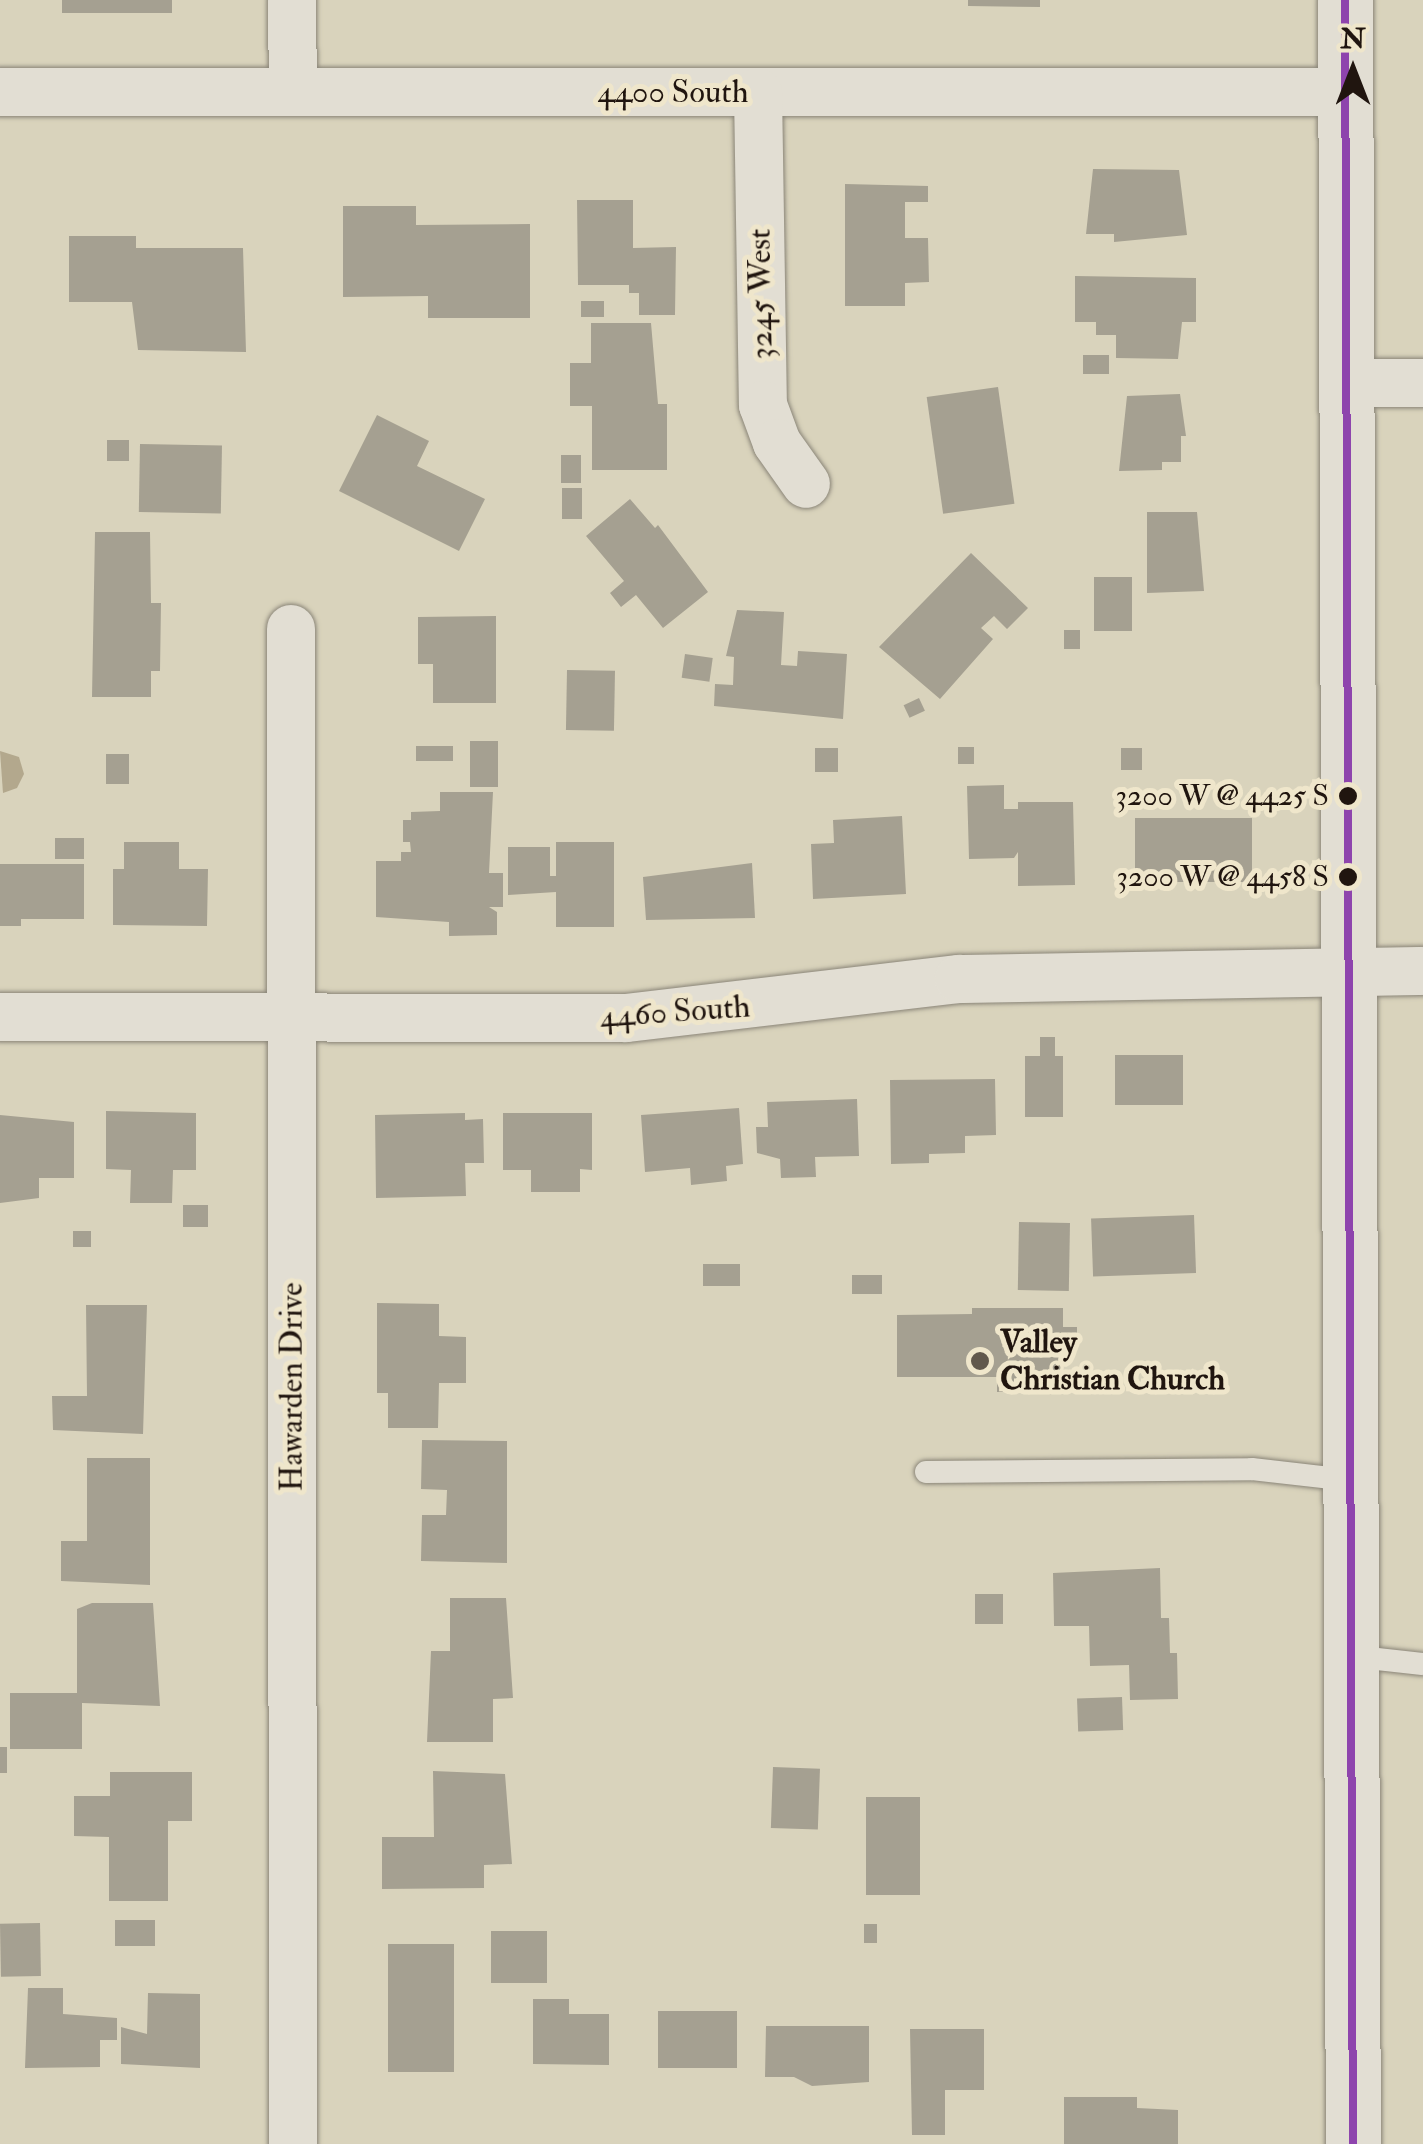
<!DOCTYPE html>
<style>
body{margin:0}
#map{position:relative;width:1423px;height:2144px;overflow:hidden;background:#d9d3bc;font-family:"IM FELL Double Pica",serif}
div>[style]{position:absolute}
[style*='--x']{left:calc(var(--x)*1px);top:calc(var(--y)*1px);width:calc(var(--w)*1px);rotate:calc(var(--a)*1deg)}
.water>*{inset:0;background:#b3a88d}
.building>*{inset:0;background:#a5a091;transform-origin:0 0}
.roads{filter:drop-shadow(0 0 2px #8a8578) drop-shadow(0 0 2px #8a8578)}
.service>*{height:22px;margin:-11px;padding:0 11px;transform-origin:11px;border-radius:11px;background:#e2ded3}
.minor>*{height:48px;margin:-24px;padding:0 24px;transform-origin:24px;border-radius:24px;background:#e2ded3}
.tertiary>*{height:55px;margin:-27.5px;padding:0 27.5px;transform-origin:27.5px;border-radius:27.5px;background:#e2ded3}
.bus-1>*{height:8px;margin:-4px;padding:0 4px;transform-origin:4px;border-radius:4px;background:#8e44ad}
.dots>*{width:28px;height:28px;translate:-50% -50%;box-sizing:border-box;border:5px solid #efe6cb;border-radius:50%}
span{translate:-50% -50%;white-space:nowrap;text-align:center;line-height:1.15;-webkit-text-stroke:10px #efe6cb;paint-order:stroke}
.bus-label{font-size:30px;color:#20150f}
.right{translate:-100% -50%;text-align:right}
.street-label{font-size:32px;color:#20150f}
.poi-label{font-size:32px;color:#20150f;font-weight:700}
.left{translate:0 -50%;text-align:left}
.north{position:absolute;left:1303px;top:20px;width:100px;height:100px;-webkit-text-stroke:8px #efe6cb;paint-order:stroke;rotate:0deg;font-size:28px;font-weight:700;line-height:40px;text-align:center;color:#20150f}
.north::after{content:'';display:block;margin:auto;width:35px;height:45px;background:#20150f;clip-path:polygon(50% 0,100% 100%,50% 72%,0 100%)}
</style>
<div id="map">
<div class="water">
<i style="clip-path:polygon(0 751px,19px 757px,24px 774px,17px 788px,3px 793px)"></i>
</div>
<div class="building">
<i style="left:62px;top:0;width:110px;height:13px"></i>
<i style="clip-path:polygon(968px 0,1040px 0,1040px 7px,968px 6px)"></i>
<i style="clip-path:polygon(1093px 169px,1179px 170px,1187px 235px,1114px 242px,1114px 234px,1086px 234px)"></i>
<i style="clip-path:polygon(845px 184px,928px 186px,928px 202px,905px 202px,905px 238px,928px 238px,929px 282px,905px 283px,905px 306px,845px 306px)"></i>
<i style="clip-path:polygon(577px 200px,633px 200px,633px 248px,676px 247px,675px 315px,639px 315px,639px 293px,629px 293px,629px 285px,578px 285px)"></i>
<i style="clip-path:polygon(343px 206px,416px 206px,416px 225px,530px 224px,530px 318px,428px 318px,428px 296px,343px 297px)"></i>
<i style="clip-path:polygon(69px 236px,136px 236px,136px 248px,243px 248px,246px 352px,138px 350px,132px 302px,69px 302px)"></i>
<i style="clip-path:polygon(1075px 276px,1196px 278px,1196px 322px,1182px 322px,1178px 359px,1116px 358px,1116px 335px,1096px 335px,1096px 322px,1075px 322px)"></i>
<i style="left:581px;top:301px;width:23px;height:16px"></i>
<i style="clip-path:polygon(591px 323px,651px 323px,658px 404px,667px 404px,667px 470px,592px 470px,592px 406px,570px 406px,570px 363px,591px 363px)"></i>
<i style="left:1083px;top:355px;width:26px;height:19px"></i>
<i style="left:998px;top:387px;width:118px;height:72px;rotate:82deg"></i>
<i style="clip-path:polygon(1180px 394px,1186px 436px,1181px 436px,1181px 462px,1162px 462px,1162px 470px,1119px 471px,1127px 396px)"></i>
<i style="clip-path:polygon(377px 415px,429px 441px,417px 466px,485px 499px,459px 551px,339px 491px)"></i>
<i style="left:107px;top:440px;width:22px;height:21px"></i>
<i style="left:140px;top:444px;width:82px;height:68px;rotate:1deg"></i>
<i style="left:561px;top:455px;width:20px;height:28px"></i>
<i style="left:562px;top:488px;width:20px;height:31px"></i>
<i style="clip-path:polygon(630px 499px,655px 528px,658px 525px,708px 592px,663px 628px,636px 595px,621px 607px,610px 593px,624px 581px,586px 536px)"></i>
<i style="clip-path:polygon(1147px 512px,1197px 512px,1204px 591px,1147px 593px)"></i>
<i style="clip-path:polygon(95px 532px,150px 532px,151px 603px,161px 603px,160px 671px,151px 671px,151px 697px,92px 697px)"></i>
<i style="clip-path:polygon(971px 553px,1028px 608px,1007px 629px,994px 616px,981px 628px,993px 639px,940px 699px,879px 647px)"></i>
<i style="left:1094px;top:577px;width:38px;height:54px"></i>
<i style="clip-path:polygon(737px 610px,784px 612px,781px 665px,797px 666px,798px 651px,847px 654px,843px 719px,714px 706px,715px 684px,733px 685px,734px 657px,726px 656px)"></i>
<i style="clip-path:polygon(496px 616px,496px 703px,433px 703px,433px 664px,418px 664px,418px 617px)"></i>
<i style="left:1064px;top:630px;width:16px;height:19px"></i>
<i style="left:685px;top:654px;width:28px;height:24px;rotate:8deg"></i>
<i style="left:567px;top:670px;width:48px;height:60px;rotate:1deg"></i>
<i style="left:919px;top:698px;width:14px;height:17px;rotate:65deg"></i>
<i style="left:470px;top:741px;width:28px;height:46px"></i>
<i style="left:416px;top:746px;width:37px;height:15px"></i>
<i style="left:974px;top:747px;width:17px;height:16px;rotate:90deg"></i>
<i style="left:815px;top:748px;width:23px;height:24px"></i>
<i style="left:1121px;top:748px;width:21px;height:22px"></i>
<i style="left:129px;top:754px;width:30px;height:23px;rotate:90deg"></i>
<i style="clip-path:polygon(1004px 785px,1004px 809px,1018px 809px,1018px 802px,1073px 802px,1075px 885px,1018px 886px,1018px 852px,1014px 858px,969px 859px,967px 786px)"></i>
<i style="clip-path:polygon(440px 792px,493px 792px,489px 873px,503px 873px,503px 907px,489px 907px,497px 912px,497px 935px,449px 936px,449px 922px,376px 917px,376px 861px,401px 861px,401px 852px,411px 852px,410px 842px,403px 842px,403px 820px,411px 820px,411px 812px,440px 811px)"></i>
<i style="clip-path:polygon(902px 816px,906px 894px,813px 899px,811px 844px,834px 843px,833px 820px)"></i>
<i style="left:1135px;top:818px;width:117px;height:64px"></i>
<i style="left:55px;top:838px;width:29px;height:21px"></i>
<i style="clip-path:polygon(124px 842px,179px 842px,179px 869px,208px 869px,207px 926px,113px 925px,113px 869px,124px 869px)"></i>
<i style="clip-path:polygon(556px 842px,614px 842px,614px 927px,556px 927px,556px 892px,508px 895px,508px 847px,550px 847px,550px 876px,556px 876px)"></i>
<i style="clip-path:polygon(752px 863px,755px 918px,646px 920px,643px 877px)"></i>
<i style="clip-path:polygon(0 864px,84px 864px,84px 919px,21px 919px,21px 926px,0 926px)"></i>
<i style="clip-path:polygon(1040px 1037px,1055px 1037px,1055px 1056px,1063px 1056px,1063px 1117px,1025px 1117px,1025px 1056px,1040px 1056px)"></i>
<i style="left:1115px;top:1055px;width:68px;height:50px"></i>
<i style="clip-path:polygon(995px 1079px,996px 1135px,965px 1136px,965px 1153px,929px 1154px,929px 1163px,891px 1164px,890px 1080px)"></i>
<i style="clip-path:polygon(857px 1099px,859px 1156px,815px 1157px,816px 1177px,781px 1178px,780px 1159px,757px 1153px,756px 1127px,768px 1127px,767px 1102px)"></i>
<i style="clip-path:polygon(739px 1108px,743px 1164px,726px 1166px,727px 1181px,691px 1185px,690px 1168px,645px 1172px,641px 1115px)"></i>
<i style="clip-path:polygon(106px 1111px,196px 1113px,196px 1170px,173px 1170px,172px 1203px,130px 1203px,131px 1170px,106px 1169px)"></i>
<i style="clip-path:polygon(465px 1113px,465px 1120px,483px 1119px,484px 1163px,465px 1163px,466px 1196px,376px 1198px,375px 1115px)"></i>
<i style="clip-path:polygon(503px 1113px,592px 1113px,592px 1170px,580px 1169px,580px 1192px,531px 1192px,531px 1170px,503px 1170px)"></i>
<i style="clip-path:polygon(0 1115px,74px 1122px,74px 1178px,39px 1178px,39px 1198px,0 1203px)"></i>
<i style="left:183px;top:1205px;width:25px;height:22px"></i>
<i style="left:1194px;top:1215px;width:58px;height:103px;rotate:88deg"></i>
<i style="left:1019px;top:1222px;width:51px;height:68px;rotate:1deg"></i>
<i style="left:73px;top:1231px;width:18px;height:16px"></i>
<i style="left:703px;top:1264px;width:37px;height:22px"></i>
<i style="left:852px;top:1275px;width:30px;height:19px"></i>
<i style="clip-path:polygon(377px 1303px,439px 1304px,439px 1336px,466px 1337px,466px 1383px,439px 1383px,438px 1428px,388px 1428px,388px 1393px,377px 1393px)"></i>
<i style="clip-path:polygon(86px 1305px,147px 1305px,143px 1434px,53px 1430px,52px 1396px,87px 1396px)"></i>
<i style="clip-path:polygon(972px 1308px,1063px 1308px,1063px 1327px,1077px 1327px,1077px 1344px,1063px 1344px,1063px 1392px,997px 1392px,997px 1377px,897px 1377px,897px 1315px,972px 1314px)"></i>
<i style="clip-path:polygon(422px 1440px,507px 1441px,507px 1563px,421px 1561px,422px 1515px,446px 1515px,447px 1490px,421px 1489px)"></i>
<i style="clip-path:polygon(87px 1458px,150px 1458px,150px 1585px,61px 1581px,61px 1541px,87px 1541px)"></i>
<i style="clip-path:polygon(1160px 1568px,1161px 1618px,1169px 1618px,1170px 1653px,1177px 1653px,1178px 1699px,1130px 1700px,1129px 1665px,1090px 1666px,1089px 1626px,1054px 1626px,1053px 1573px)"></i>
<i style="left:975px;top:1594px;width:28px;height:30px"></i>
<i style="clip-path:polygon(450px 1598px,506px 1598px,513px 1698px,493px 1699px,493px 1742px,427px 1742px,431px 1651px,450px 1651px)"></i>
<i style="clip-path:polygon(92px 1603px,153px 1603px,160px 1706px,82px 1703px,82px 1749px,10px 1749px,10px 1693px,77px 1693px,77px 1609px)"></i>
<i style="left:1122px;top:1697px;width:33px;height:45px;rotate:88deg"></i>
<i style="left:0;top:1747px;width:7px;height:26px"></i>
<i style="left:773px;top:1767px;width:47px;height:61px;rotate:2deg"></i>
<i style="clip-path:polygon(433px 1771px,505px 1774px,512px 1864px,484px 1865px,484px 1888px,382px 1889px,382px 1837px,434px 1837px)"></i>
<i style="clip-path:polygon(110px 1772px,192px 1772px,192px 1821px,168px 1821px,168px 1901px,109px 1901px,109px 1837px,74px 1836px,74px 1796px,110px 1796px)"></i>
<i style="left:866px;top:1797px;width:54px;height:98px"></i>
<i style="left:115px;top:1920px;width:40px;height:26px"></i>
<i style="left:40px;top:1923px;width:53px;height:40px;rotate:89deg"></i>
<i style="left:864px;top:1924px;width:13px;height:19px"></i>
<i style="left:491px;top:1931px;width:56px;height:52px"></i>
<i style="left:388px;top:1944px;width:66px;height:128px"></i>
<i style="clip-path:polygon(28px 1988px,63px 1988px,63px 2014px,117px 2018px,117px 2040px,100px 2040px,100px 2067px,25px 2068px)"></i>
<i style="clip-path:polygon(148px 1993px,200px 1994px,200px 2068px,121px 2064px,121px 2027px,147px 2034px)"></i>
<i style="clip-path:polygon(533px 1999px,569px 1999px,569px 2014px,609px 2014px,609px 2065px,533px 2064px)"></i>
<i style="left:658px;top:2011px;width:79px;height:57px"></i>
<i style="clip-path:polygon(766px 2026px,869px 2026px,869px 2082px,812px 2086px,794px 2077px,765px 2077px)"></i>
<i style="clip-path:polygon(910px 2029px,984px 2029px,984px 2090px,945px 2090px,945px 2135px,912px 2135px)"></i>
<i style="clip-path:polygon(1064px 2097px,1137px 2097px,1137px 2108px,1178px 2110px,1178px 2144px,1064px 2144px)"></i>
</div>
<div class="roads">
<div class="service">
<i style="--x:926;--y:1472;--w:326;--a:-0.5"></i>
<i style="--x:1252;--y:1469;--w:98;--a:6.5"></i>
<i style="--x:1350;--y:1656;--w:73;--a:6.3"></i>
</div>
<div class="minor">
<i style="--x:292;--y:0;--w:92;--a:89.4"></i>
<i style="--x:0;--y:92;--w:1345;--a:0"></i>
<i style="--x:758;--y:92;--w:313;--a:89.1"></i>
<i style="--x:763;--y:405;--w:40;--a:69.8"></i>
<i style="--x:777;--y:443;--w:50;--a:54.7"></i>
<i style="--x:1345;--y:383;--w:78;--a:0"></i>
<i style="--x:291;--y:629;--w:1515;--a:89.92"></i>
<i style="--x:0;--y:1017;--w:626;--a:0.09"></i>
<i style="--x:626;--y:1018;--w:335;--a:-6.7"></i>
<i style="--x:959;--y:979;--w:464;--a:-1"></i>
</div>
<div class="tertiary">
<i style="--x:1345;--y:0;--w:2144;--a:89.79"></i>
</div>
</div>
<div class="bus-1">
<i style="--x:1345;--y:0;--w:2144;--a:89.79"></i>
</div>
<div class="dots">
<i style="left:1348px;top:796px;background:#20150f"></i>
<i style="left:1348px;top:877px;background:#20150f"></i>
<i style="left:980px;top:1361px;background:#61584c"></i>
</div>
<div class="bus-label">
<span class="right" style="left:1329px;top:796px">3200 W @ 4425 S</span>
<span class="right" style="left:1329px;top:877px">3200 W @ 4458 S</span>
</div>
<div class="street-label">
<span style="left:673px;top:92px">4400 South</span>
<span style="left:761px;top:294px;rotate:-91deg">3245 West</span>
<span style="left:675px;top:1012px;rotate:-4deg">4460 South</span>
<span style="left:292px;top:1387px;rotate:-90deg">Hawarden Drive</span>
</div>
<div class="poi-label">
<span class="left" style="left:1000px;top:1361px">Valley<br>Christian Church</span>
</div>
<div class="north">N</div>
</div>
